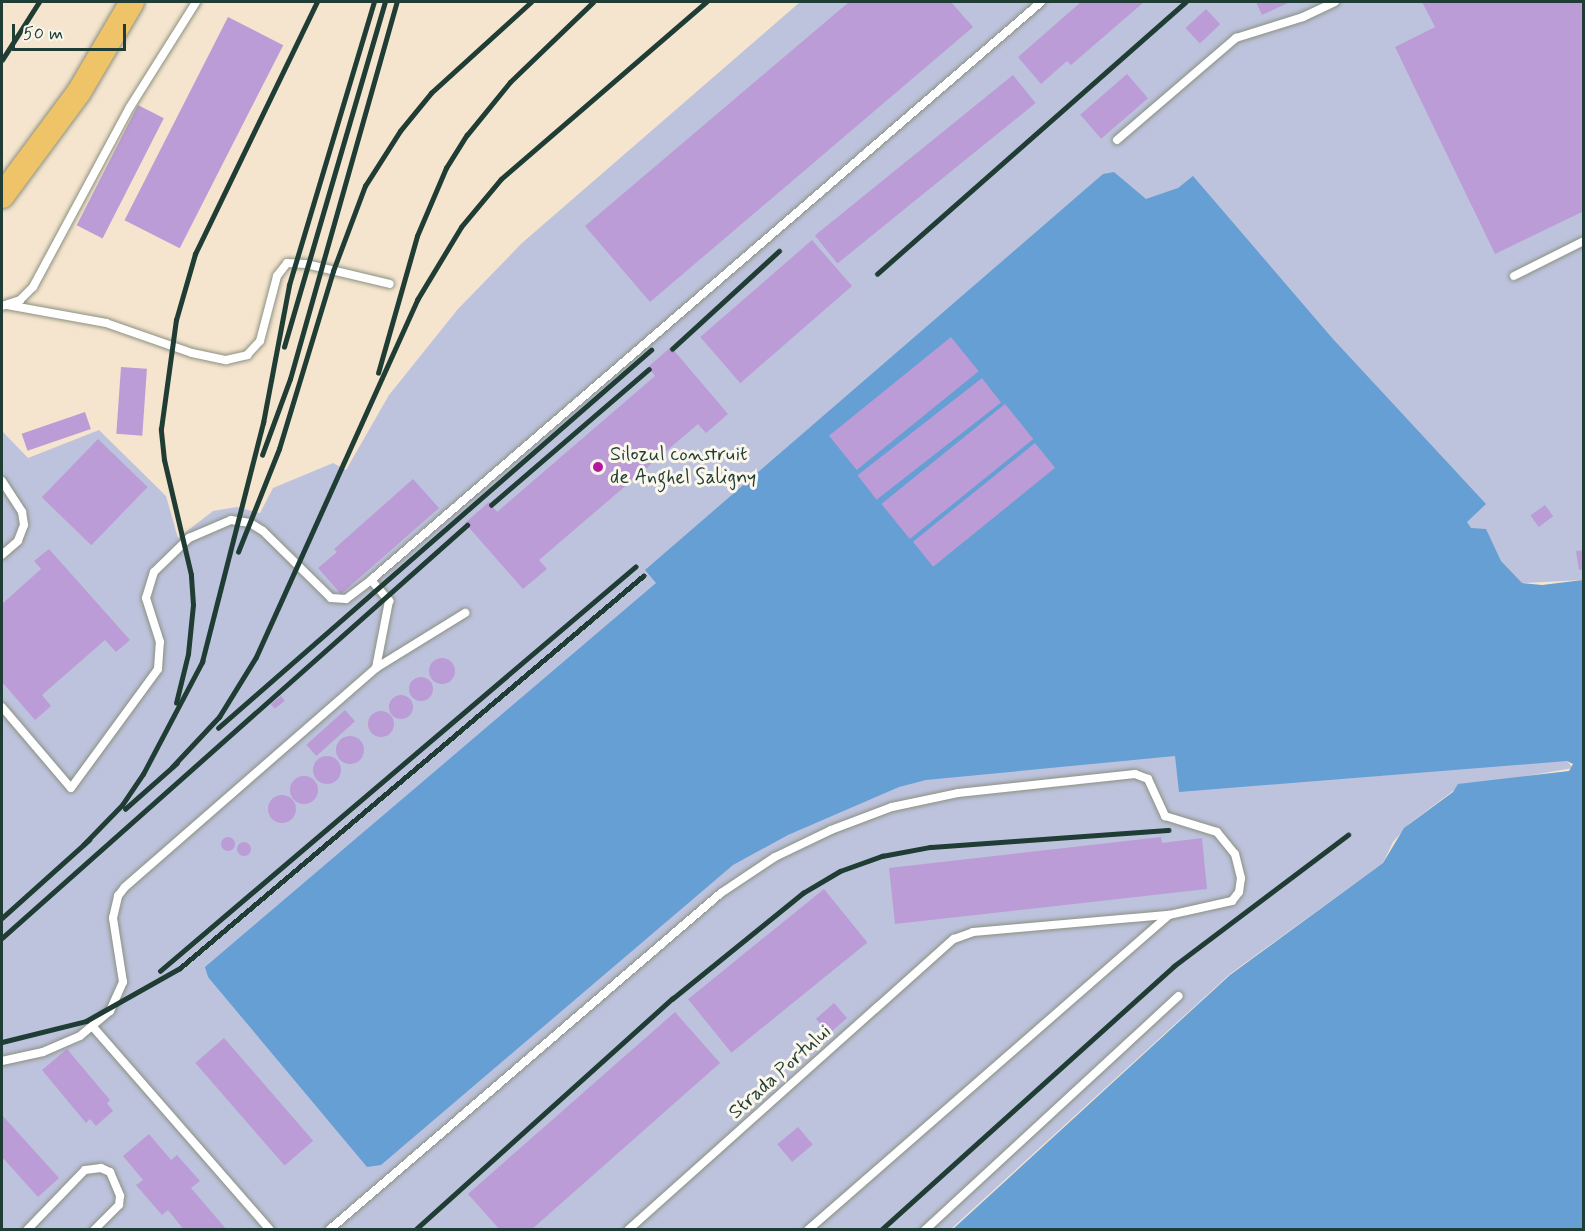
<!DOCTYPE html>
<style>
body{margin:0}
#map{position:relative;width:1585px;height:1231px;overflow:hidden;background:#f6e5ce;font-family:Mynerve,sans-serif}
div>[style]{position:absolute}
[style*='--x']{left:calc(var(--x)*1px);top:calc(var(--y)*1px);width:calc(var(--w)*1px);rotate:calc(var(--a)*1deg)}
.industrial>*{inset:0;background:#bec3dd}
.water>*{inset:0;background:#659fd4}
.building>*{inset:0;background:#bb9cd6;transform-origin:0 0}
.round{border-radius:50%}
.roads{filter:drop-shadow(0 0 2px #8a9181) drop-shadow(0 0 2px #8a9181)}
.service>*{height:8px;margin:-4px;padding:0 4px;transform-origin:4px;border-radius:4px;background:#fff}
.primary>*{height:24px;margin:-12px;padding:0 12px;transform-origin:12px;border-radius:12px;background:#efc469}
.rail>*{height:4.5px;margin:-2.25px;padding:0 2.25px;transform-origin:2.25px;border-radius:2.25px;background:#1f3d34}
.dots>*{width:16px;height:16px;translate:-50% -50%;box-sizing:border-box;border:3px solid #fbf7ec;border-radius:50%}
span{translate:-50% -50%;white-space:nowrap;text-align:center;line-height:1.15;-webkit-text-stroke:6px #fbf7ec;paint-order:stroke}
.poi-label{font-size:20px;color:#1f3d34}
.left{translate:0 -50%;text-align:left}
.street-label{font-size:20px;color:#1f3d34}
.frame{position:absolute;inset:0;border:3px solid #1f3d34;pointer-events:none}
.scale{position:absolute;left:12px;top:24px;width:114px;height:27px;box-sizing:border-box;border:3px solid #1f3d34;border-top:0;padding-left:8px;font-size:18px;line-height:21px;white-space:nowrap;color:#1f3d34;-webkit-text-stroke:4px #fbf7ec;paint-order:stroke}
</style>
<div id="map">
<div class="industrial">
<i style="clip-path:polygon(800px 2px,1583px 2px,1583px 580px,1522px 583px,1567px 761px,1573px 768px,1457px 788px,1409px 824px,1393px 842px,1383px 863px,1230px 974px,951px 1229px,2px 1229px,2px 431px,28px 458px,99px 430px,166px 496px,178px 538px,213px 511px,237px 507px,260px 513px,273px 488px,333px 463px,346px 470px,389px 395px,458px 309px,522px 243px)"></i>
</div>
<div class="water">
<i style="clip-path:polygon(1114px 172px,1146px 199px,1178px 188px,1193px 176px,1333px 339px,1486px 504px,1467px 522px,1471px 528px,1486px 529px,1501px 561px,1522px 583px,1542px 585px,1583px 580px,1583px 1229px,953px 1229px,1230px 975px,1383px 863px,1404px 828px,1453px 792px,1458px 784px,1569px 771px,1573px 764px,1567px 761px,1179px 792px,1175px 756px,926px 780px,899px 787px,788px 835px,733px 865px,381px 1165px,367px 1167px,208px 977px,205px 967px,656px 583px,645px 570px,1103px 174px)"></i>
</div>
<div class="building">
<i style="clip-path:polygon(849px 2px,951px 2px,973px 27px,650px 302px,585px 226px)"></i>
<i style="clip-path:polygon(1081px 2px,1144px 2px,1071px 65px,1067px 61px,1041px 84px,1018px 57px)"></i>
<i style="clip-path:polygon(1256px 2px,1290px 2px,1262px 15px)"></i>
<i style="clip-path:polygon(1422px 2px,1584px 2px,1584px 211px,1495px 254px,1395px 47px,1435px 27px)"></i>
<i style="left:1206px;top:9px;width:21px;height:28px;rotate:47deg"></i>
<i style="left:228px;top:17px;width:62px;height:228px;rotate:27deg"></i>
<i style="left:1127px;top:74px;width:32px;height:62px;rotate:49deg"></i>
<i style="left:1013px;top:75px;width:36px;height:255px;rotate:51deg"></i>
<i style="left:138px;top:105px;width:29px;height:135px;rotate:27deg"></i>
<i style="left:812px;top:240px;width:61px;height:148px;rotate:49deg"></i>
<i style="left:951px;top:337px;width:44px;height:157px;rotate:51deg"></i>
<i style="clip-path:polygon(671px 347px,728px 414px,706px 433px,698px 424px,539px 560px,547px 569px,523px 589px,465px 523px,489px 502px,497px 512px,655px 376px,648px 367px)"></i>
<i style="left:121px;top:367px;width:26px;height:67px;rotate:4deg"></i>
<i style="left:982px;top:378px;width:31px;height:158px;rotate:52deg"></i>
<i style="left:1005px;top:404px;width:45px;height:159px;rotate:51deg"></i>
<i style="left:85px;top:412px;width:18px;height:67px;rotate:71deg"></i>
<i style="left:98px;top:439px;width:69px;height:81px;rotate:44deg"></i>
<i style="left:1035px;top:443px;width:32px;height:157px;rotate:51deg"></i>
<i style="clip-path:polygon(413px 479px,439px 508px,341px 594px,318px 568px,337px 552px,334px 549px)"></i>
<i style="left:1545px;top:505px;width:14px;height:18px;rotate:54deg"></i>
<i style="clip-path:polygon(49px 549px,130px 640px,116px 652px,105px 640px,42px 695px,51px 706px,35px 720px,2px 682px,2px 604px,41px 569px,34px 561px)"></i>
<i style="clip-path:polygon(1584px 550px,1584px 569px,1579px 570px,1576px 551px)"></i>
<i class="round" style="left:429px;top:658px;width:26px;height:26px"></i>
<i class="round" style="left:409px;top:677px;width:24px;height:24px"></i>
<i class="round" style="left:389px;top:695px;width:24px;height:24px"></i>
<i style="left:281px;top:696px;width:6px;height:13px;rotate:51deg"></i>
<i style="left:345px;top:710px;width:15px;height:52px;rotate:48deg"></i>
<i class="round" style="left:368px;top:711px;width:26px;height:26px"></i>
<i class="round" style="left:336px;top:736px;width:28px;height:28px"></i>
<i class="round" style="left:313px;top:756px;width:28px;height:28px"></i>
<i class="round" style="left:290px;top:776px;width:28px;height:28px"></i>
<i class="round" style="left:268px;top:795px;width:28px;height:28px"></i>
<i class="round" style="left:221px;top:837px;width:14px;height:14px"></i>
<i style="clip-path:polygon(1161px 837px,1162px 843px,1202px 838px,1207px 889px,895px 924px,889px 868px)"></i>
<i class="round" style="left:237px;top:842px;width:14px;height:14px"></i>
<i style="left:824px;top:889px;width:69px;height:175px;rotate:51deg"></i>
<i style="left:834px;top:1003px;width:20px;height:24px;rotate:49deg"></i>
<i style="clip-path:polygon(675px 1012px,720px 1063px,531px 1230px,500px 1230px,468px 1194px)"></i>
<i style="left:224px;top:1038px;width:136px;height:38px;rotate:49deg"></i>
<i style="clip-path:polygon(67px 1049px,110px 1100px,107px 1103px,113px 1111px,96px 1126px,90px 1119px,86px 1123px,42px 1070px)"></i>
<i style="clip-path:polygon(2px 1115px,59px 1178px,38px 1197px,2px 1157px)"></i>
<i style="left:798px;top:1127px;width:23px;height:27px;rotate:50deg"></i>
<i style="clip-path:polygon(149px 1134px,171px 1160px,177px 1155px,200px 1181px,191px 1188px,227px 1230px,184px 1230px,168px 1210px,162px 1215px,136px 1185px,143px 1180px,123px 1156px)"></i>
</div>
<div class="roads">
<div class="service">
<i style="--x:1117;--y:140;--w:157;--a:-40.6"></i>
<i style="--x:1236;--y:38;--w:70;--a:-17.4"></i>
<i style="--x:1303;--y:17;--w:35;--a:-25"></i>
<i style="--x:1514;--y:276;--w:78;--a:-26.6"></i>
<i style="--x:7;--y:305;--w:101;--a:10.3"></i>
<i style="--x:106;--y:323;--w:91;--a:19.2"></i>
<i style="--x:192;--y:353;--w:35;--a:12"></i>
<i style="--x:226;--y:360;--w:22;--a:-13"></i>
<i style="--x:247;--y:355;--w:19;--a:-47"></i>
<i style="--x:260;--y:341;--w:67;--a:-75.3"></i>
<i style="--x:277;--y:276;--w:16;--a:-52"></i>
<i style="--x:287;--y:263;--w:19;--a:3"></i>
<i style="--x:306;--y:264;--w:86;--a:13.4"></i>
<i style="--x:2;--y:306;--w:19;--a:-18"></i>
<i style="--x:20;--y:300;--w:18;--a:-45"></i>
<i style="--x:33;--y:287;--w:204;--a:-61.7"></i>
<i style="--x:130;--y:107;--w:124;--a:-57.8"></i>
<i style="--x:2;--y:481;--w:37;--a:57"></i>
<i style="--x:22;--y:512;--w:13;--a:81"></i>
<i style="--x:24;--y:525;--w:17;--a:111"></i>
<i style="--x:18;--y:541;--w:21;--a:139"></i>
<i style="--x:371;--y:580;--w:885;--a:-40.78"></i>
<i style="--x:2;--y:707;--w:106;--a:49.6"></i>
<i style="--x:71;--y:788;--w:147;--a:-53.8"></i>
<i style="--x:158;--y:669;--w:27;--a:-86"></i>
<i style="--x:160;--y:642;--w:46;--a:-107.7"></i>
<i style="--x:146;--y:598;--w:27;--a:-73"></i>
<i style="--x:154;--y:572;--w:49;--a:-44.2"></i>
<i style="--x:189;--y:538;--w:46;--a:-23.2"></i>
<i style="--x:231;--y:520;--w:19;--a:9"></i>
<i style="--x:250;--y:523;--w:15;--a:32"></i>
<i style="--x:263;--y:531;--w:95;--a:44.6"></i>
<i style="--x:331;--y:598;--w:15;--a:4"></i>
<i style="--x:346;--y:599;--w:31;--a:-37"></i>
<i style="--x:371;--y:580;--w:28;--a:49"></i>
<i style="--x:389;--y:601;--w:68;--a:101"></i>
<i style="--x:93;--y:1027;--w:269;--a:48.9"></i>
<i style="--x:2;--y:1061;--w:42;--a:-12.4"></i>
<i style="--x:43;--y:1052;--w:40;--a:-23.4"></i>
<i style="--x:80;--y:1036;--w:39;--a:-40"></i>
<i style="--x:110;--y:1011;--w:32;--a:-66"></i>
<i style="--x:123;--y:982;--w:65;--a:-98.9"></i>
<i style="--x:113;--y:918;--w:23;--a:-77"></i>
<i style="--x:118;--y:896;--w:11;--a:-52"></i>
<i style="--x:125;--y:887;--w:333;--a:-41.1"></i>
<i style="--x:376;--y:668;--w:105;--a:-31.7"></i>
<i style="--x:27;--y:1230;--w:83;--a:-46"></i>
<i style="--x:85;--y:1170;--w:16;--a:-7"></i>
<i style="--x:101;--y:1168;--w:10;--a:24"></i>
<i style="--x:110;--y:1172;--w:26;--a:67"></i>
<i style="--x:120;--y:1196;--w:9;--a:96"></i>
<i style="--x:119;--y:1205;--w:35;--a:135"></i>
<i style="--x:329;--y:1230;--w:517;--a:-40.69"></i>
<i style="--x:721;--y:893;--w:65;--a:-33.7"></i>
<i style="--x:775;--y:857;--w:62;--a:-25.7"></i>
<i style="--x:831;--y:830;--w:65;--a:-20.7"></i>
<i style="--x:892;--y:807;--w:67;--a:-12"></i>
<i style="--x:958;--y:793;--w:178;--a:-6.1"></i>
<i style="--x:1135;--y:774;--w:14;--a:21"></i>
<i style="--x:1148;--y:779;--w:41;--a:65.3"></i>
<i style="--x:1165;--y:816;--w:54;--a:17.1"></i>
<i style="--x:1217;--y:832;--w:28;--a:51"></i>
<i style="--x:1235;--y:854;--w:25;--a:76"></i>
<i style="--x:1241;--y:878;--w:14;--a:98"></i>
<i style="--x:1239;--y:892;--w:11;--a:128"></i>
<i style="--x:1232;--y:901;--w:65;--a:167.5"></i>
<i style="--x:1169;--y:915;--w:479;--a:138.9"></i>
<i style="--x:628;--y:1230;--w:437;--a:-41.8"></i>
<i style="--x:954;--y:939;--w:20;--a:-20"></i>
<i style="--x:973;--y:932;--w:197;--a:-5"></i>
<i style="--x:925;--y:1230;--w:345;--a:-42.7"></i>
</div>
<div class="primary">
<i style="--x:2;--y:196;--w:129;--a:-53.5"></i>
<i style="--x:79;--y:92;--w:104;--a:-59.5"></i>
</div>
</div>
<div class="rail">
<i style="--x:2;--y:60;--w:69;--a:-57.5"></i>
<i style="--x:877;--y:274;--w:411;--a:-41.4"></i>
<i style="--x:284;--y:347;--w:359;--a:-73.7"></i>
<i style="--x:672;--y:349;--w:145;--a:-42.5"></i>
<i style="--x:378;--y:373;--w:142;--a:-74.1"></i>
<i style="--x:417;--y:236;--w:74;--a:-66.9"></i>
<i style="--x:446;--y:168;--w:39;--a:-58"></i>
<i style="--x:467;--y:135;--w:68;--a:-50.9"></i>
<i style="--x:510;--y:82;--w:115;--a:-43.9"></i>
<i style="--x:262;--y:455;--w:81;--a:-69.8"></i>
<i style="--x:290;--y:379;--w:392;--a:-74.2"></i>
<i style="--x:491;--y:505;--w:208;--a:-40.7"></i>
<i style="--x:238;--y:552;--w:111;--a:-68.3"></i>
<i style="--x:279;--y:449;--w:186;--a:-73.1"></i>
<i style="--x:333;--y:271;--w:91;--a:-69.4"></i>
<i style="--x:365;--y:186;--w:65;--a:-57.5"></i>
<i style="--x:400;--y:131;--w:49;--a:-50.8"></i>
<i style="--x:431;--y:93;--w:135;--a:-42.3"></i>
<i style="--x:176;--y:703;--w:50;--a:-76.2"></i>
<i style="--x:188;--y:654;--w:49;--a:-84.2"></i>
<i style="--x:193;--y:605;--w:30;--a:-94"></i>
<i style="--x:191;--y:575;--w:118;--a:-103.2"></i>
<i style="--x:164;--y:460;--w:31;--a:-96"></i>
<i style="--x:161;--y:429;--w:110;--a:-82.2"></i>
<i style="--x:176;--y:320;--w:69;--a:-73.9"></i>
<i style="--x:195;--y:254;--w:280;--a:-64.2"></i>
<i style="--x:218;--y:728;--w:575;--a:-41.12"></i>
<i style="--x:172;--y:767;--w:69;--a:-46.8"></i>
<i style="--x:219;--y:717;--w:70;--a:-58.3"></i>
<i style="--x:256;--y:657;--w:392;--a:-65.7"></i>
<i style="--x:417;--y:300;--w:85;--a:-58.9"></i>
<i style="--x:461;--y:227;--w:62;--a:-50.2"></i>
<i style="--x:501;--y:179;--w:271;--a:-40.8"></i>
<i style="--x:125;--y:809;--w:69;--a:-41.5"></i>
<i style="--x:83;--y:845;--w:56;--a:-45.7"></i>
<i style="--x:122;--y:805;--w:37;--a:-56"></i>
<i style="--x:143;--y:774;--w:127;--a:-62.2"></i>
<i style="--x:202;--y:662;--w:247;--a:-75.7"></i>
<i style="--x:263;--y:423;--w:140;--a:-79.3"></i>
<i style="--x:289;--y:285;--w:295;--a:-73.3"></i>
<i style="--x:2;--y:918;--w:117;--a:-41.9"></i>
<i style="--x:2;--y:938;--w:622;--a:-41.61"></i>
<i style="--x:160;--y:971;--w:624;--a:-40.38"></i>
<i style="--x:2;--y:1042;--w:87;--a:-14"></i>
<i style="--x:86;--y:1021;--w:108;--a:-29.4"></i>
<i style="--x:180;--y:968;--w:607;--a:-40.25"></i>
<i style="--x:415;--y:1230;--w:346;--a:-42"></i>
<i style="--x:672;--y:999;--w:169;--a:-39"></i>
<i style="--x:803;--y:893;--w:43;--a:-30.7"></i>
<i style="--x:840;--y:871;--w:45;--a:-19.7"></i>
<i style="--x:882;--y:856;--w:49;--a:-10.6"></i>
<i style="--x:930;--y:847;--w:239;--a:-4.1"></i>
<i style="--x:881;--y:1230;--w:394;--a:-42"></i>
<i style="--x:1174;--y:966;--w:218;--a:-37"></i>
</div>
<div class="dots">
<i style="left:598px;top:467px;background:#b5179e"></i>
</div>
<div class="poi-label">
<span class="left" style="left:610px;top:466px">Silozul construit<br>de Anghel Saligny</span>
</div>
<div class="street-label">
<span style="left:780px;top:1072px;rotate:-42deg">Strada Portului</span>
</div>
<div class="frame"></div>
<div class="scale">50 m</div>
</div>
